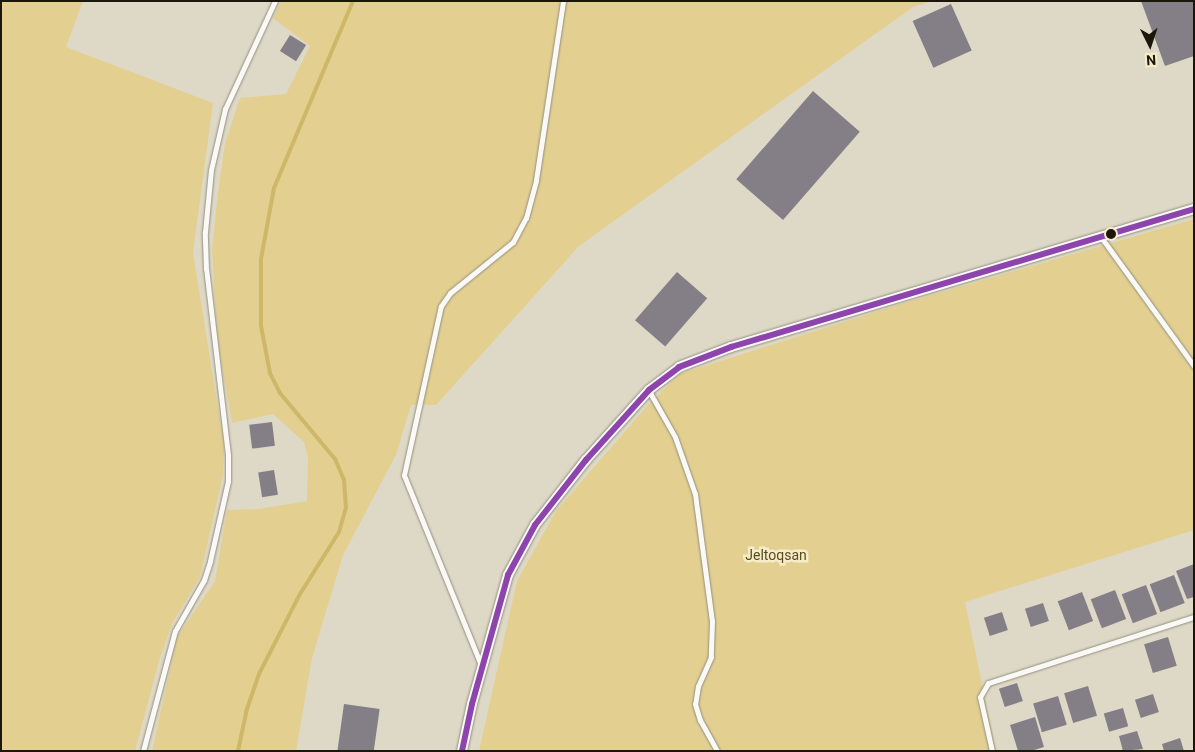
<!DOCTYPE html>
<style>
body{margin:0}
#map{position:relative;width:1195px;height:752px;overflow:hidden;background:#ded9c6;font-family:Roboto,sans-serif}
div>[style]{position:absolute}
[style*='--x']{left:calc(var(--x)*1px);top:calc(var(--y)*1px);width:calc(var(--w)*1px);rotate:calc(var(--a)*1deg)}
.green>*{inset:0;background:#e3d090}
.stream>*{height:4px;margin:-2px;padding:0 2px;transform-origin:2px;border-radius:2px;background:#ceb768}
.building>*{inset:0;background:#847f86;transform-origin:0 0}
.roads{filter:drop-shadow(0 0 1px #938f81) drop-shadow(0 0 1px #938f81)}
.lane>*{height:5px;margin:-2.5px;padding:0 2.5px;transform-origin:2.5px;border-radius:2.5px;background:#faf9f6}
.street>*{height:10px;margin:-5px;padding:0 5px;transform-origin:5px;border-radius:5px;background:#faf9f6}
.bus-1>*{height:6px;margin:-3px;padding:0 3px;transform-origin:3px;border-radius:3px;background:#8e44ad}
.dots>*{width:14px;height:14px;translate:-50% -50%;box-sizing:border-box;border:2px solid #f7ecc8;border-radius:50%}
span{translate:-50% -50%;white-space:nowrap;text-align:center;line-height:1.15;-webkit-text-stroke:5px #f7ecc8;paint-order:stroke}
.park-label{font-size:14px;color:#584c21}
.frame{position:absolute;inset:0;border:2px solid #1a1609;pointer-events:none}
.north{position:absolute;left:1125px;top:20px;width:50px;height:50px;-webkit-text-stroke:4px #f7ecc8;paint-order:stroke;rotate:176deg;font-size:14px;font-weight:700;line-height:20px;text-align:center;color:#1a1609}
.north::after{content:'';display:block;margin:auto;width:18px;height:22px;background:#1a1609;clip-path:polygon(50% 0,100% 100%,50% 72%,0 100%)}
</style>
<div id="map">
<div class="green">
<i style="clip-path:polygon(1px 1px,83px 1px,66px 47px,213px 103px,193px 253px,224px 445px,223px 475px,200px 577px,172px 624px,160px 658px,135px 751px,1px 751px)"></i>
<i style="clip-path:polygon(281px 1px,932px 1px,913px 7px,579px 246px,436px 405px,411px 405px,396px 455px,343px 555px,312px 658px,296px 751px,152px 751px,177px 637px,215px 581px,227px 510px,258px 509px,307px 501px,308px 457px,304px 442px,273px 414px,232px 423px,220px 356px,215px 306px,212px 249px,218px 192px,225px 143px,240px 98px,286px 94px,310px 46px,273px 18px)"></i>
<i style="clip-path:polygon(1194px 219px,1194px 530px,965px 602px,996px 751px,479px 751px,517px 581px,556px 511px,647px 406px,679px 374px,901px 304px)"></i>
</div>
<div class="stream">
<i style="--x:238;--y:751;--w:40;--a:-78"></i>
<i style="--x:246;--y:712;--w:40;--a:-71.1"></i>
<i style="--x:259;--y:674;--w:90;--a:-62.9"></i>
<i style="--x:300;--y:594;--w:73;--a:-57.8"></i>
<i style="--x:339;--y:532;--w:25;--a:-74"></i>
<i style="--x:346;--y:508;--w:28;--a:-94"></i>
<i style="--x:344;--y:480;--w:23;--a:-113"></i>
<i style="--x:335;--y:459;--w:86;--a:-129.8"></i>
<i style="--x:280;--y:393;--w:22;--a:-117"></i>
<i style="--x:270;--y:373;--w:48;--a:-100.8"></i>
<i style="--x:261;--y:326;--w:67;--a:-90"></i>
<i style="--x:261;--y:259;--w:72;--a:-79.6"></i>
<i style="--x:274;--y:188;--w:203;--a:-67.1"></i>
</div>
<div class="building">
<i style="clip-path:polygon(1141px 1px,1194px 1px,1194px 56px,1165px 66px)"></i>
<i style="left:951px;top:4px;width:51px;height:42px;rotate:66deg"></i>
<i style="left:290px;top:35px;width:19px;height:19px;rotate:32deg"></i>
<i style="left:813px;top:91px;width:62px;height:117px;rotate:41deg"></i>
<i style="left:677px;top:272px;width:40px;height:64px;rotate:41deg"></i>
<i style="left:272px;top:422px;width:24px;height:23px;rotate:83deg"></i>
<i style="left:274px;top:470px;width:25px;height:16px;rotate:81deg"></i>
<i style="clip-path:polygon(1194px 564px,1194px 597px,1187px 599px,1176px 571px)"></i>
<i style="left:1174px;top:575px;width:30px;height:26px;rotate:69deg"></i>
<i style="left:1146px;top:585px;width:31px;height:26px;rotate:69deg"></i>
<i style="left:1115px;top:590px;width:31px;height:26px;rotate:69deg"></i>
<i style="left:1082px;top:592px;width:31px;height:26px;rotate:69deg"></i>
<i style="left:1043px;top:603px;width:19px;height:19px;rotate:72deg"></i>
<i style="left:1002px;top:612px;width:19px;height:19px;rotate:72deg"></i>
<i style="left:1168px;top:637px;width:30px;height:25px;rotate:73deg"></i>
<i style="left:1017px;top:683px;width:19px;height:19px;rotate:72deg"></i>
<i style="left:1088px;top:686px;width:31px;height:25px;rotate:73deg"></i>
<i style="left:1153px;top:694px;width:19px;height:19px;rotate:72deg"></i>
<i style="left:1058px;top:696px;width:30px;height:26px;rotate:73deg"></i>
<i style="left:344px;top:704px;width:36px;height:48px;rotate:8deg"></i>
<i style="left:1123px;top:708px;width:19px;height:20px;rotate:74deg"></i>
<i style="clip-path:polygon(1035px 717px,1044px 747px,1031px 751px,1018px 751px,1010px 725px)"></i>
<i style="clip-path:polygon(1137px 731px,1143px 749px,1123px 751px,1119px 736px)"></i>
<i style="clip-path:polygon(1180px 738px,1184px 751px,1164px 751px,1162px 744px)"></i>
</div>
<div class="roads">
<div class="lane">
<i style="--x:1101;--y:237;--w:159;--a:54.2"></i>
<i style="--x:649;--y:391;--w:53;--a:60.5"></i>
<i style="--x:675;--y:437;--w:60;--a:70.7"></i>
<i style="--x:695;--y:494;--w:128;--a:82.4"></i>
<i style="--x:712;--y:621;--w:36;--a:92"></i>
<i style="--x:711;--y:657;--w:32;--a:114"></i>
<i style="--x:698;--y:686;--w:18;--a:99"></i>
<i style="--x:695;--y:704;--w:17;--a:73"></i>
<i style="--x:700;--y:720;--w:35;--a:61"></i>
<i style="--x:481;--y:665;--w:205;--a:-112.1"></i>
<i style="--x:404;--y:475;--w:173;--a:-77.7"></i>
<i style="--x:441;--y:306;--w:16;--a:-55"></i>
<i style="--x:450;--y:293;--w:81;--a:-39"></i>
<i style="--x:513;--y:242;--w:27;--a:-62"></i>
<i style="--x:526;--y:218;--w:39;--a:-75"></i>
<i style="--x:536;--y:180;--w:181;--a:-81.4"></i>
<i style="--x:143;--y:751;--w:124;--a:-75.1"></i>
<i style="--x:175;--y:631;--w:59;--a:-60.4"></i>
<i style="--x:204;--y:580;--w:20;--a:-72"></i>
<i style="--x:210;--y:561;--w:82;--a:-77.3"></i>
<i style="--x:228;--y:481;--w:26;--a:-90"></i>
<i style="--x:228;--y:455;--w:187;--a:-96.7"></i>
<i style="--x:206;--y:269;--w:37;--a:-92"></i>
<i style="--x:205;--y:232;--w:62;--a:-84.5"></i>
<i style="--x:211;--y:170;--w:63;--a:-77.1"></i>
<i style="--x:225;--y:109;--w:119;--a:-65.2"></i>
<i style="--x:992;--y:751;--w:55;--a:-102.5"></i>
<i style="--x:980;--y:697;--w:16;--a:-60"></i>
<i style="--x:988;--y:683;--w:216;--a:-17.8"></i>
</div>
<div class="street">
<i style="--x:462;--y:751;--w:48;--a:-78"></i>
<i style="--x:472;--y:704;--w:134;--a:-74.4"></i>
<i style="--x:508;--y:575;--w:57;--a:-61.6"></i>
<i style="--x:535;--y:525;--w:83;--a:-51.9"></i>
<i style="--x:586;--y:460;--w:94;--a:-48"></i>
<i style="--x:649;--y:390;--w:38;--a:-37"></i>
<i style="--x:679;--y:367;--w:56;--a:-21"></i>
<i style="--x:731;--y:347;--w:483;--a:-16.6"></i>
</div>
</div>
<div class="bus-1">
<i style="--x:462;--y:751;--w:48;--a:-78"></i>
<i style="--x:472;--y:704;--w:134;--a:-74.4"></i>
<i style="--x:508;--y:575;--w:57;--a:-61.6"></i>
<i style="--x:535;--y:525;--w:83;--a:-51.9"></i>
<i style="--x:586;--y:460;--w:94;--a:-48"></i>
<i style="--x:649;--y:390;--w:38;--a:-37"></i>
<i style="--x:679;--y:367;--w:56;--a:-21"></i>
<i style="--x:731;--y:347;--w:483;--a:-16.6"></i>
</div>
<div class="dots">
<i style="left:1111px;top:234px;background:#1a1609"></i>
</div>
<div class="park-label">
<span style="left:776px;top:555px">Jeltoqsan</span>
</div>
<div class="frame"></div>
<div class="north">N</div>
</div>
